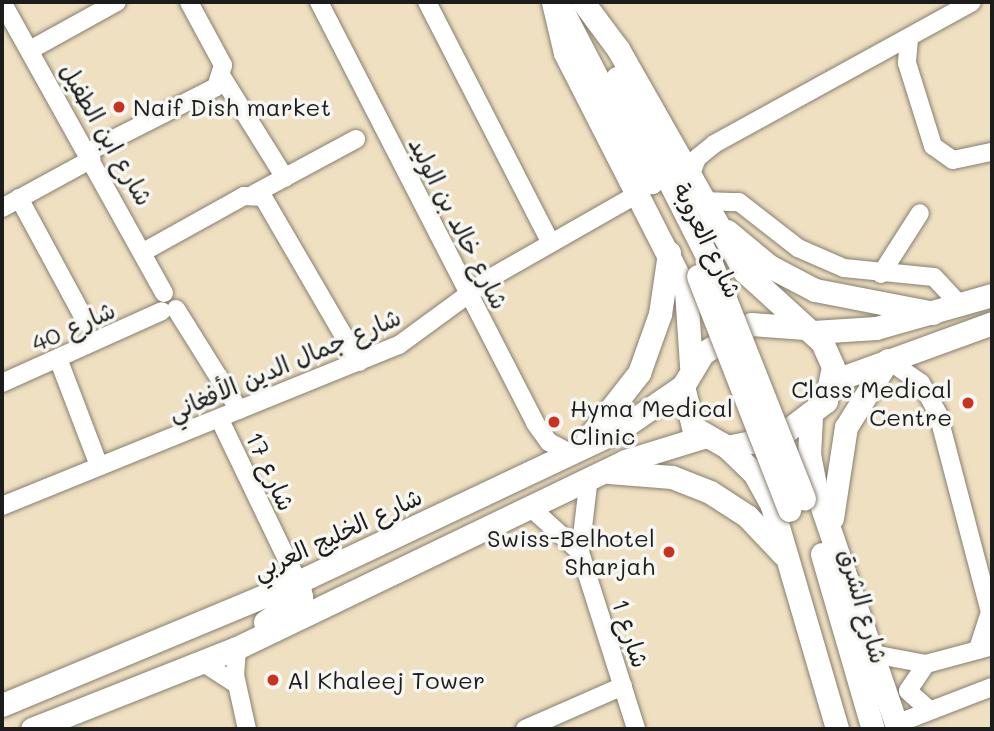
<!DOCTYPE html>
<meta charset="utf-8">
<style>
body{margin:0}
#map{position:relative;width:994px;height:731px;overflow:hidden;background:#efe0c1;font-family:Mali,"Playpen Sans Arabic",sans-serif}
div>[style]{position:absolute}
[style*='--x']{left:calc(var(--x)*1px);top:calc(var(--y)*1px);width:calc(var(--w)*1px);rotate:calc(var(--a)*1deg)}
.roads{filter:drop-shadow(0 0 2px #867e6e) drop-shadow(0 0 2px #867e6e)}
.minor>*{height:18px;margin:-9px;padding:0 9px;transform-origin:9px;border-radius:9px;background:#fff}
.major>*{height:23px;margin:-11.5px;padding:0 11.5px;transform-origin:11.5px;border-radius:11.5px;background:#fff}
.bridges{filter:drop-shadow(0 0 2px #867e6e) drop-shadow(0 0 2px #867e6e)}
.major-bridge>*{height:23px;margin:-11.5px;padding:0 11.5px;transform-origin:11.5px;border-radius:11.5px;background:#fff}
.dots>*{width:19px;height:19px;translate:-50% -50%;box-sizing:border-box;border:4px solid #f6f6f2;border-radius:50%}
span{translate:-50% -50%;white-space:nowrap;text-align:center;line-height:1.15;-webkit-text-stroke:7px #f6f6f2;paint-order:stroke}
.poi-label{font-size:24px;color:#1c1c1c}
.left{translate:0 -50%;text-align:left}
.right{translate:-100% -50%;text-align:right}
.street-label{font-size:24px;color:#1c1c1c}
.frame{position:absolute;inset:0;border:4px solid #1c1c1c;pointer-events:none}
</style>
<div id="map">
<div class="roads">
<div class="minor">
<i style="--x:2;--y:2;--w:333;--a:60.9"></i>
<i style="--x:319;--y:2;--w:473;--a:62.8"></i>
<i style="--x:535;--y:423;--w:24;--a:54"></i>
<i style="--x:549;--y:442;--w:24;--a:28"></i>
<i style="--x:427;--y:2;--w:271;--a:62.8"></i>
<i style="--x:909;--y:39;--w:24;--a:95"></i>
<i style="--x:907;--y:63;--w:87;--a:72.6"></i>
<i style="--x:933;--y:146;--w:24;--a:35"></i>
<i style="--x:953;--y:160;--w:40;--a:-12"></i>
<i style="--x:30;--y:50;--w:99;--a:-28.9"></i>
<i style="--x:222;--y:77;--w:119;--a:58"></i>
<i style="--x:88;--y:152;--w:144;--a:-26.9"></i>
<i style="--x:216;--y:87;--w:23;--a:-72"></i>
<i style="--x:223;--y:65;--w:72;--a:-118.4"></i>
<i style="--x:689;--y:179;--w:22;--a:-69"></i>
<i style="--x:697;--y:158;--w:22;--a:-39"></i>
<i style="--x:714;--y:144;--w:294;--a:-28.8"></i>
<i style="--x:254;--y:194;--w:116;--a:-28.3"></i>
<i style="--x:19;--y:198;--w:141;--a:61.6"></i>
<i style="--x:702;--y:201;--w:37;--a:2"></i>
<i style="--x:739;--y:202;--w:75;--a:37.9"></i>
<i style="--x:798;--y:248;--w:50;--a:23.5"></i>
<i style="--x:844;--y:268;--w:90;--a:5.7"></i>
<i style="--x:934;--y:277;--w:38;--a:47"></i>
<i style="--x:2;--y:208;--w:102;--a:-28.6"></i>
<i style="--x:145;--y:251;--w:113;--a:-29.1"></i>
<i style="--x:244;--y:196;--w:19;--a:3"></i>
<i style="--x:263;--y:197;--w:191;--a:59.8"></i>
<i style="--x:881;--y:274;--w:72;--a:-57.4"></i>
<i style="--x:176;--y:309;--w:119;--a:58"></i>
<i style="--x:888;--y:360;--w:40;--a:34.9"></i>
<i style="--x:921;--y:383;--w:35;--a:61"></i>
<i style="--x:938;--y:414;--w:205;--a:75.3"></i>
<i style="--x:990;--y:612;--w:40;--a:108"></i>
<i style="--x:59;--y:361;--w:112;--a:69.1"></i>
<i style="--x:2;--y:383;--w:175;--a:-24.2"></i>
<i style="--x:219;--y:418;--w:182;--a:64.3"></i>
<i style="--x:589;--y:477;--w:76;--a:96.8"></i>
<i style="--x:580;--y:552;--w:186;--a:72.4"></i>
<i style="--x:2;--y:506;--w:428;--a:-22.1"></i>
<i style="--x:399;--y:345;--w:115;--a:-36.2"></i>
<i style="--x:492;--y:277;--w:169;--a:-29.7"></i>
<i style="--x:530;--y:507;--w:67;--a:42"></i>
<i style="--x:237;--y:648;--w:27;--a:94"></i>
<i style="--x:235;--y:675;--w:55;--a:77.5"></i>
<i style="--x:873;--y:654;--w:54;--a:10.7"></i>
<i style="--x:926;--y:664;--w:65;--a:-15.1"></i>
<i style="--x:202;--y:662;--w:40;--a:32.9"></i>
<i style="--x:926;--y:664;--w:32;--a:124"></i>
<i style="--x:908;--y:691;--w:24;--a:42"></i>
<i style="--x:896;--y:724;--w:103;--a:-21.1"></i>
<i style="--x:525;--y:729;--w:107;--a:-23.7"></i>
</div>
<div class="major">
<i style="--x:553;--y:2;--w:52;--a:76.8"></i>
<i style="--x:565;--y:53;--w:266;--a:63"></i>
<i style="--x:686;--y:290;--w:75;--a:86.2"></i>
<i style="--x:583;--y:2;--w:59;--a:53.3"></i>
<i style="--x:618;--y:49;--w:255;--a:60.4"></i>
<i style="--x:744;--y:271;--w:105;--a:42.3"></i>
<i style="--x:822;--y:342;--w:27;--a:66"></i>
<i style="--x:833;--y:367;--w:35;--a:102"></i>
<i style="--x:826;--y:401;--w:58;--a:142.7"></i>
<i style="--x:780;--y:436;--w:54;--a:168.3"></i>
<i style="--x:727;--y:447;--w:39;--a:-150"></i>
<i style="--x:693;--y:427;--w:42;--a:-103.7"></i>
<i style="--x:683;--y:386;--w:39;--a:-59"></i>
<i style="--x:703;--y:353;--w:56;--a:-31.1"></i>
<i style="--x:751;--y:324;--w:54;--a:4.2"></i>
<i style="--x:562;--y:10;--w:194;--a:62.6"></i>
<i style="--x:617;--y:78;--w:211;--a:63.2"></i>
<i style="--x:727;--y:231;--w:55;--a:39.8"></i>
<i style="--x:769;--y:266;--w:52;--a:27.6"></i>
<i style="--x:815;--y:290;--w:120;--a:11"></i>
<i style="--x:813;--y:332;--w:63;--a:-3.6"></i>
<i style="--x:876;--y:328;--w:121;--a:-15.9"></i>
<i style="--x:833;--y:381;--w:169;--a:-20"></i>
<i style="--x:811;--y:417;--w:37;--a:93"></i>
<i style="--x:809;--y:454;--w:37;--a:79"></i>
<i style="--x:816;--y:490;--w:253;--a:71.1"></i>
<i style="--x:588;--y:438;--w:83;--a:-51.9"></i>
<i style="--x:639;--y:373;--w:63;--a:-70.4"></i>
<i style="--x:660;--y:314;--w:62;--a:-81.6"></i>
<i style="--x:727;--y:447;--w:37;--a:44"></i>
<i style="--x:754;--y:473;--w:38;--a:61"></i>
<i style="--x:772;--y:506;--w:232;--a:73.7"></i>
<i style="--x:609;--y:472;--w:63;--a:4.5"></i>
<i style="--x:672;--y:477;--w:41;--a:21.5"></i>
<i style="--x:710;--y:492;--w:44;--a:33"></i>
<i style="--x:747;--y:516;--w:52;--a:46.5"></i>
<i style="--x:832;--y:518;--w:92;--a:-81.3"></i>
<i style="--x:846;--y:427;--w:79;--a:-57.9"></i>
<i style="--x:822;--y:554;--w:182;--a:73.8"></i>
<i style="--x:265;--y:622;--w:44;--a:-34.8"></i>
<i style="--x:301;--y:597;--w:15;--a:-101"></i>
<i style="--x:2;--y:705;--w:321;--a:-22.6"></i>
<i style="--x:298;--y:582;--w:355;--a:-25.3"></i>
<i style="--x:619;--y:430;--w:78;--a:-34.5"></i>
<i style="--x:32;--y:729;--w:220;--a:-21.6"></i>
<i style="--x:237;--y:648;--w:431;--a:-25.7"></i>
<i style="--x:625;--y:461;--w:82;--a:-17.1"></i>
</div>
</div>
<div class="bridges">
<div class="major-bridge">
<i style="--x:712;--y:266;--w:250;--a:68.4"></i>
<i style="--x:698;--y:276;--w:251;--a:68.7"></i>
</div>
</div>
<div class="dots">
<i style="left:119px;top:107px;background:#c8321e"></i>
<i style="left:968px;top:403px;background:#c8321e"></i>
<i style="left:554px;top:422px;background:#c8321e"></i>
<i style="left:669px;top:552px;background:#c8321e"></i>
<i style="left:273px;top:680px;background:#c8321e"></i>
</div>
<div class="poi-label">
<span class="left" style="left:133px;top:107px">Naif Dish market</span>
<span class="right" style="left:952px;top:403px">Class Medical<br>Centre</span>
<span class="left" style="left:570px;top:422px">Hyma Medical<br>Clinic</span>
<span class="right" style="left:655px;top:552px">Swiss-Belhotel<br>Sharjah</span>
<span class="left" style="left:287px;top:680px">Al Khaleej Tower</span>
</div>
<div class="street-label">
<span style="left:107px;top:134px;rotate:60deg">شارع ابن الطفيل</span>
<span style="left:459px;top:223px;rotate:63deg">شارع خالد بن الوليد</span>
<span style="left:708px;top:240px;rotate:64deg">شارع العروبة</span>
<span style="left:73px;top:326px;rotate:-24deg">شارع 40</span>
<span style="left:284px;top:364px;rotate:-23deg">شارع جمال الدين الأفغاني</span>
<span style="left:271px;top:471px;rotate:65deg">شارع 17</span>
<span style="left:337px;top:533px;rotate:-25deg">شارع الخليج العربي</span>
<span style="left:864px;top:606px;rotate:74deg">شارع الشرق</span>
<span style="left:631px;top:633px;rotate:72deg">شارع 1</span>
</div>
<div class="frame"></div>
</div>
